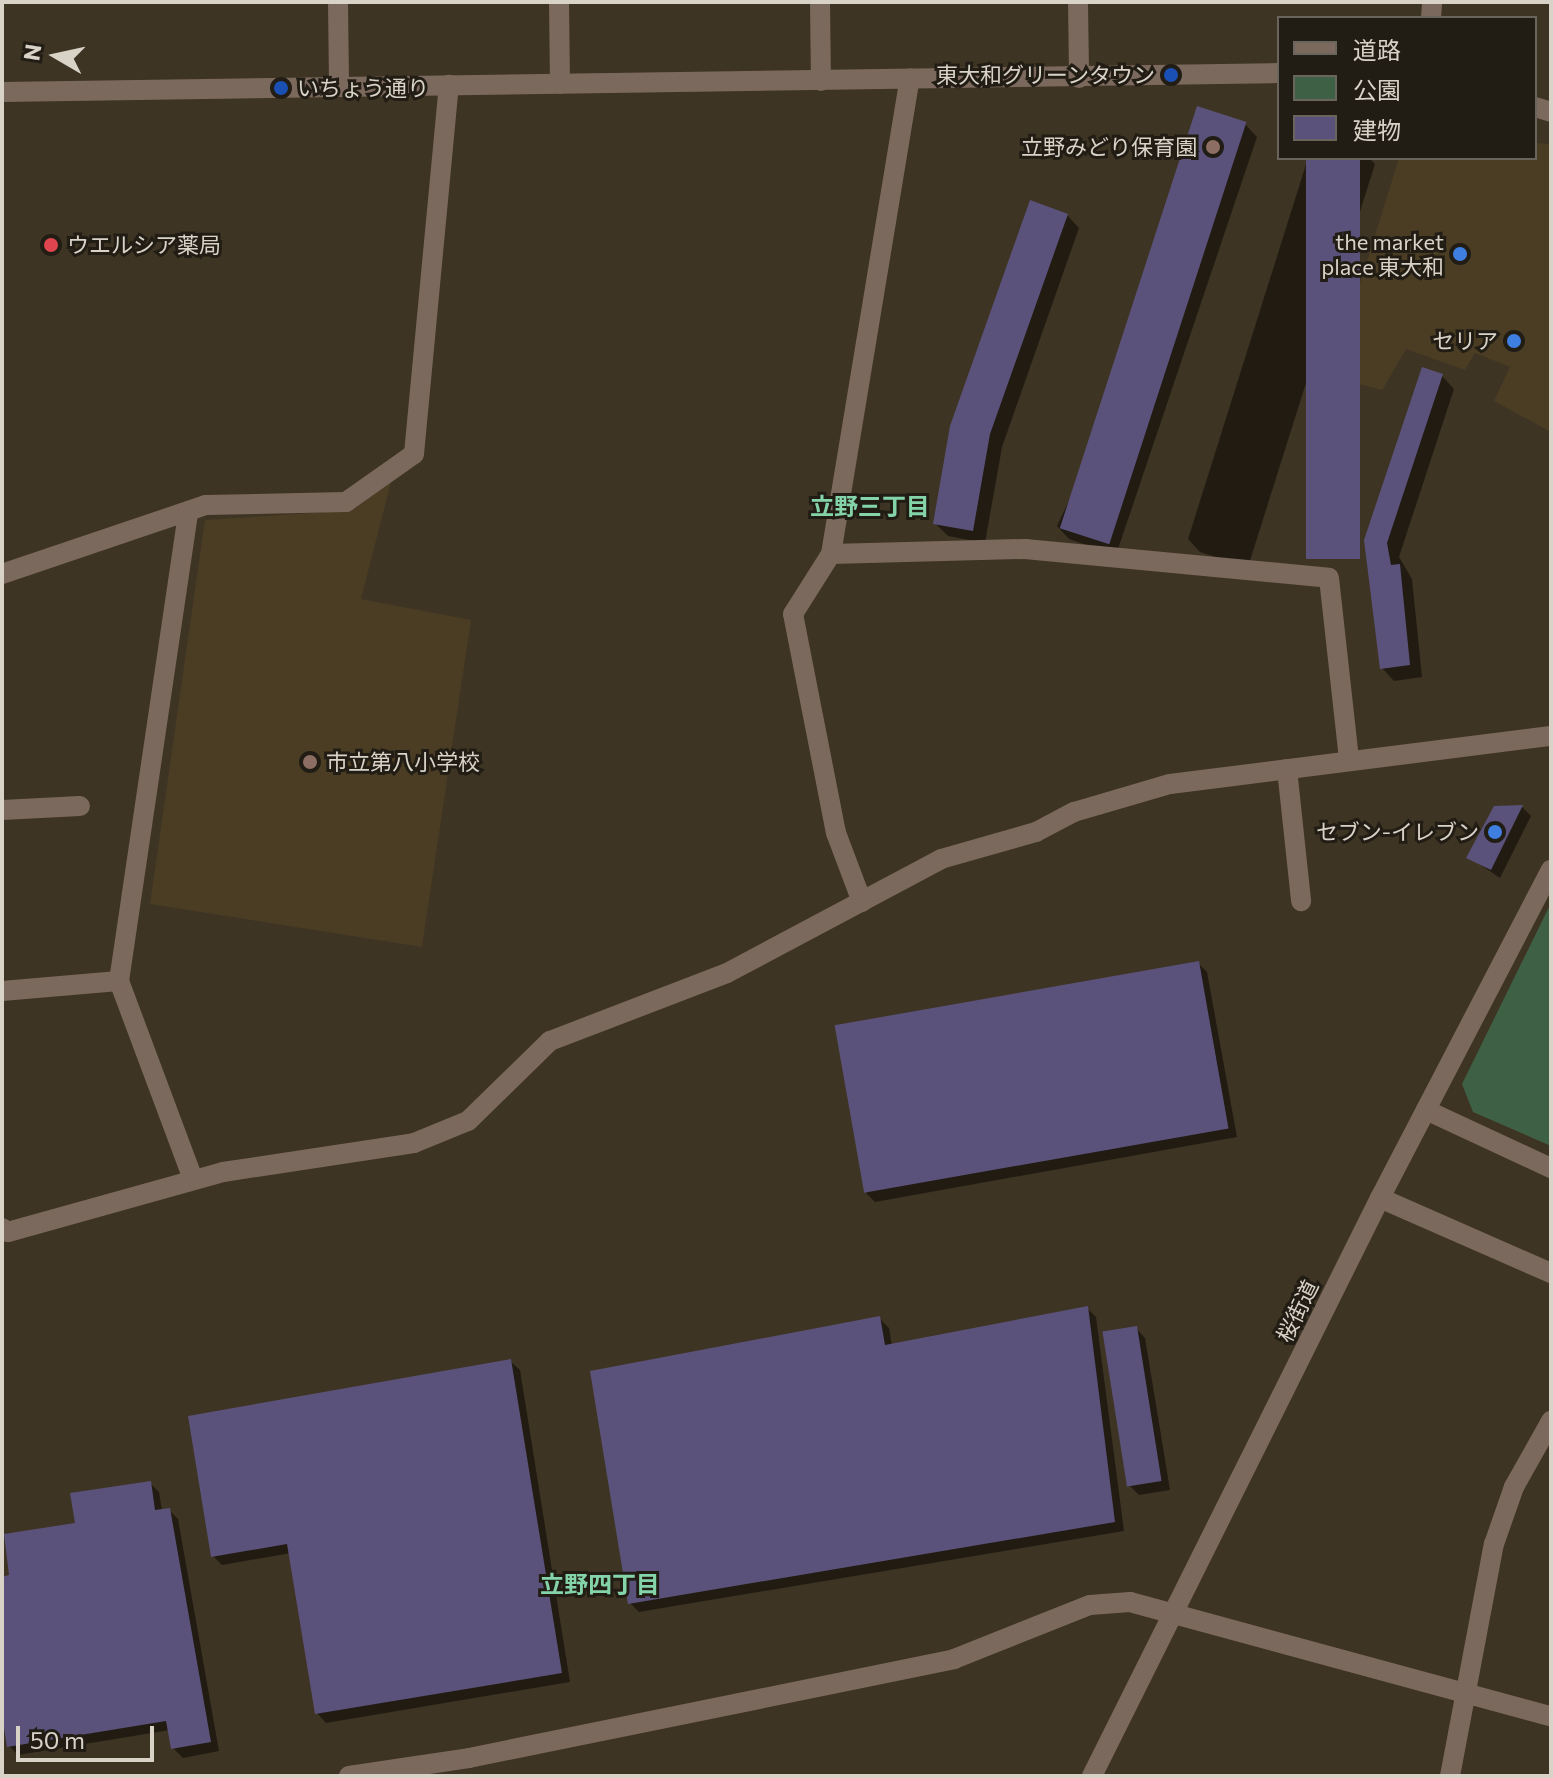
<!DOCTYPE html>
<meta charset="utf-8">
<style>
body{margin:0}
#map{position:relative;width:1553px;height:1778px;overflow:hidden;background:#3e3423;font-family:Commissioner,"Noto Sans JP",sans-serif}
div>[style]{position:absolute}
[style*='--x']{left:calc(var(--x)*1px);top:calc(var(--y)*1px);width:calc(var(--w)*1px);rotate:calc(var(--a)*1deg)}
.built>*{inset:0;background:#4a3d24}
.green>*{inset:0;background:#3e6146}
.shadow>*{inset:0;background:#0007}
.building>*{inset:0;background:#5b527b;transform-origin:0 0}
.minor>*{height:20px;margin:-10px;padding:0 10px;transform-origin:10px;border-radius:10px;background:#7c695d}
.dots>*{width:22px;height:22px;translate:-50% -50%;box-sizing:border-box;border:4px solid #211d15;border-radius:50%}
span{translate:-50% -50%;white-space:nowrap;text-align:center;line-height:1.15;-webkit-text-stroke:6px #211d15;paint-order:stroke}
.poi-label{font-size:22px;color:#d8d2c7}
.right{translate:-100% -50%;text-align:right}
.left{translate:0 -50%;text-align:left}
.street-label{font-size:22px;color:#d8d2c7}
.neighbourhood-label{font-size:24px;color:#85d4a9;font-weight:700}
.frame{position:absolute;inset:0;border:4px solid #d8d2c7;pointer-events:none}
.legend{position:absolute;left:1277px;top:16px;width:260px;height:144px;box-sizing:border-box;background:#211d15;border:2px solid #6a655c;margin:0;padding:10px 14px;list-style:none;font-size:24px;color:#d8d2c7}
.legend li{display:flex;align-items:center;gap:16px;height:40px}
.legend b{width:40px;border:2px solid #6a655c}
.north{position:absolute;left:16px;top:16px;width:80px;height:80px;-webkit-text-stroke:6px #211d15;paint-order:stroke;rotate:279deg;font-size:22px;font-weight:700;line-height:32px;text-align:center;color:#d8d2c7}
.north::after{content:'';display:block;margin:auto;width:28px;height:36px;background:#d8d2c7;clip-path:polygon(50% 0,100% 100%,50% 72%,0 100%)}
.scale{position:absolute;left:16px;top:1726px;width:138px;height:36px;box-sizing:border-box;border:4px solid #d8d2c7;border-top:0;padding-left:10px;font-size:24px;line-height:28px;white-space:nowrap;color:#d8d2c7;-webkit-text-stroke:6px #211d15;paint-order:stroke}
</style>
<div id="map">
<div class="built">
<i style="clip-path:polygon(1535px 143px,1551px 144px,1551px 432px,1494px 401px,1510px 367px,1475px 353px,1465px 370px,1406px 349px,1382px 390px,1331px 377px,1399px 158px,1535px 158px)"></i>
<i style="clip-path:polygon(391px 482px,361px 599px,471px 620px,422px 947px,150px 904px,205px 520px,343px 511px)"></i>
</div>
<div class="green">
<i style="clip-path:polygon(1551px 903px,1551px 1146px,1473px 1112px,1462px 1084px)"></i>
</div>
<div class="shadow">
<i style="clip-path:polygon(1245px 124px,1257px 137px,1116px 555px,1069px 539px,1057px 526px)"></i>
<i style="clip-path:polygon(1308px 158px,1369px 158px,1375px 164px,1248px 567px,1200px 552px,1188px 539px)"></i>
<i style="clip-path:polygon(1067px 215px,1079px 228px,1002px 447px,985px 543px,948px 536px,935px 523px)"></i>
<i style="clip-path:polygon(1442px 376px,1454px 389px,1399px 557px,1412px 579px,1422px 677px,1394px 681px,1382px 668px,1366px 540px)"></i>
<i style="clip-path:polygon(1522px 807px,1531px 816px,1500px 878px,1469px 857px)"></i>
<i style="clip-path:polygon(1198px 963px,1207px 972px,1237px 1137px,875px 1202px,866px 1193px)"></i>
<i style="clip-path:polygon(1087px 1308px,1096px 1317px,1124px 1531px,639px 1612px,630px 1603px,879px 1318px,889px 1328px,892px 1346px)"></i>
<i style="clip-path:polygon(1136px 1328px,1145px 1338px,1170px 1490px,1139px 1495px,1130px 1486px)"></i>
<i style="clip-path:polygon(510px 1361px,520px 1370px,570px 1682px,326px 1723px,317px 1713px,291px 1553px,222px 1565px,213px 1556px)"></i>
<i style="clip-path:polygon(150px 1483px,159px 1492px,162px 1511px,169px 1510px,178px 1519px,219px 1751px,183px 1758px,173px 1748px,170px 1730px,18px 1755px,9px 1746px,2px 1703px,2px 1579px,12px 1577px,77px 1525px)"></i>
</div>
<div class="building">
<i style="left:1197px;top:106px;width:52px;height:444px;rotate:18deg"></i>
<i style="left:1306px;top:158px;width:54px;height:401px"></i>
<i style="clip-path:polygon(1030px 200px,1068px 214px,990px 434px,973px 531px,933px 524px,950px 426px)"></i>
<i style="clip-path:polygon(1422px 367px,1443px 374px,1387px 543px,1391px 565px,1400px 564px,1410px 665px,1380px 669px,1364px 540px)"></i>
<i style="clip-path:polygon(1523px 805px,1491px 870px,1466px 858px,1494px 806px)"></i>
<i style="left:1199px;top:961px;width:170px;height:370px;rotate:80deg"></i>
<i style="clip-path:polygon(1088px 1306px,1115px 1522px,628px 1604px,590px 1371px,880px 1316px,885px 1345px)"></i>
<i style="left:1137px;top:1326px;width:157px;height:35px;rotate:81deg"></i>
<i style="clip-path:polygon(511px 1359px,562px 1673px,315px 1714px,287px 1544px,211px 1557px,188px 1416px)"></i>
<i style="clip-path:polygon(151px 1481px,155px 1510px,170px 1508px,211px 1742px,171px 1749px,166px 1721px,7px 1747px,2px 1715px,2px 1577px,9px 1575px,4px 1534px,75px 1523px,70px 1493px)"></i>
</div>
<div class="minor">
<i style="--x:338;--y:2;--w:85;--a:89.3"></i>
<i style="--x:559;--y:2;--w:82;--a:89.3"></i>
<i style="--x:820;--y:2;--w:79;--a:89.3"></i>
<i style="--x:1078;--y:2;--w:76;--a:89.2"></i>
<i style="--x:1431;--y:18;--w:16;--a:-86"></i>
<i style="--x:2;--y:92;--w:1277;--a:-0.85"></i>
<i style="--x:1535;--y:107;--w:17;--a:17"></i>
<i style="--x:831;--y:554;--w:194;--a:-1.5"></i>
<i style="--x:1025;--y:549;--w:305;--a:5.4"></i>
<i style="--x:1329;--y:578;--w:182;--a:83.7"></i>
<i style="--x:2;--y:574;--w:215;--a:-18.7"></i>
<i style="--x:206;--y:505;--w:140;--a:-1.2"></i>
<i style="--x:346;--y:502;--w:83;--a:-35.2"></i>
<i style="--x:414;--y:454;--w:371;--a:-84.6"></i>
<i style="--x:1287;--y:769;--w:133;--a:83.9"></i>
<i style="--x:2;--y:810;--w:78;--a:-2.9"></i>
<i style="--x:862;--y:902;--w:74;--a:-110.6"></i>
<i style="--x:836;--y:833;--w:223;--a:-101.1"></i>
<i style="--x:793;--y:614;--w:71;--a:-57.7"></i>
<i style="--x:831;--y:554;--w:482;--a:-80.6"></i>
<i style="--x:119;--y:981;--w:211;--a:69.5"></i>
<i style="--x:2;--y:991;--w:117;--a:-4.9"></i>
<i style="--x:119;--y:981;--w:475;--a:-81.6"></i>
<i style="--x:1426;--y:1110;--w:138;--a:24.9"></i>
<i style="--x:1380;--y:1198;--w:187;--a:23.7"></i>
<i style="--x:2;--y:1228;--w:7;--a:34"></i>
<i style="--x:8;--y:1232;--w:223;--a:-15.6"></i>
<i style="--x:223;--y:1172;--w:193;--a:-8.6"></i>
<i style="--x:414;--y:1143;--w:58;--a:-22.2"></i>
<i style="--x:468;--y:1121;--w:115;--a:-44.3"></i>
<i style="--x:550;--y:1041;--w:190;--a:-21"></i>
<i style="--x:727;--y:973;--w:242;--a:-28"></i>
<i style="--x:941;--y:859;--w:99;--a:-15.9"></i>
<i style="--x:1036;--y:832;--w:43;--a:-27.8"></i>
<i style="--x:1074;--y:812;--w:100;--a:-16.3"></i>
<i style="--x:1170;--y:784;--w:384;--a:-7.2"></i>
<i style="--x:349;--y:1776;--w:121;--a:-8.5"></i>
<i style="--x:469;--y:1758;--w:495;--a:-11.5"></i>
<i style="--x:954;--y:1659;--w:146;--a:-21.7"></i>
<i style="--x:1090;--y:1605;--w:40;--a:-4.3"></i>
<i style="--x:1130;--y:1602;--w:436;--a:15.2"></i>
<i style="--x:1092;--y:1776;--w:646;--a:-63.51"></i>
<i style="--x:1380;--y:1198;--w:370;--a:-62.5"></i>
<i style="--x:1450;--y:1776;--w:236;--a:-79.3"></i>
<i style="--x:1494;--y:1544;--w:60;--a:-70.7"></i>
<i style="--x:1514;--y:1487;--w:76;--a:-60.7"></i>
</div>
<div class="dots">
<i style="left:1171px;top:75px;background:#1a4fb4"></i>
<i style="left:281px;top:88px;background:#1a4fb4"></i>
<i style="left:1213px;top:147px;background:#8d6e63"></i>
<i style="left:51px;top:245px;background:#e0444e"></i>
<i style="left:1460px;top:254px;background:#3f7fe0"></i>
<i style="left:1514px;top:341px;background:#3f7fe0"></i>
<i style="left:310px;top:762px;background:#8d6e63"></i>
<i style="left:1495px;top:832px;background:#3f7fe0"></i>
</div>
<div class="poi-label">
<span class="right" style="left:1155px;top:75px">東大和グリーンタウン</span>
<span class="left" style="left:297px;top:88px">いちょう通り</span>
<span class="right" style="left:1197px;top:147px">立野みどり保育園</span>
<span class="right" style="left:1444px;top:254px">the market<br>place 東大和</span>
<span class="left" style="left:67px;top:245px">ウエルシア薬局</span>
<span class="right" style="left:1498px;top:341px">セリア</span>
<span class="left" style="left:326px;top:762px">市立第八小学校</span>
<span class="right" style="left:1479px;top:832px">セブン-イレブン</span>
</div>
<div class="street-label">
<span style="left:1297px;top:1311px;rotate:-64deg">桜街道</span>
</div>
<div class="neighbourhood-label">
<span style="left:870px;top:506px">立野三丁目</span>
<span style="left:600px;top:1584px">立野四丁目</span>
</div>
<div class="frame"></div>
<ul class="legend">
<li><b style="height:10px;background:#7c695d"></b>道路</li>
<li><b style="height:22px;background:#3e6146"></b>公園</li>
<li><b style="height:22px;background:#5b527b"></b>建物</li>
</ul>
<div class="north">N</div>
<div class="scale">50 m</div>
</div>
